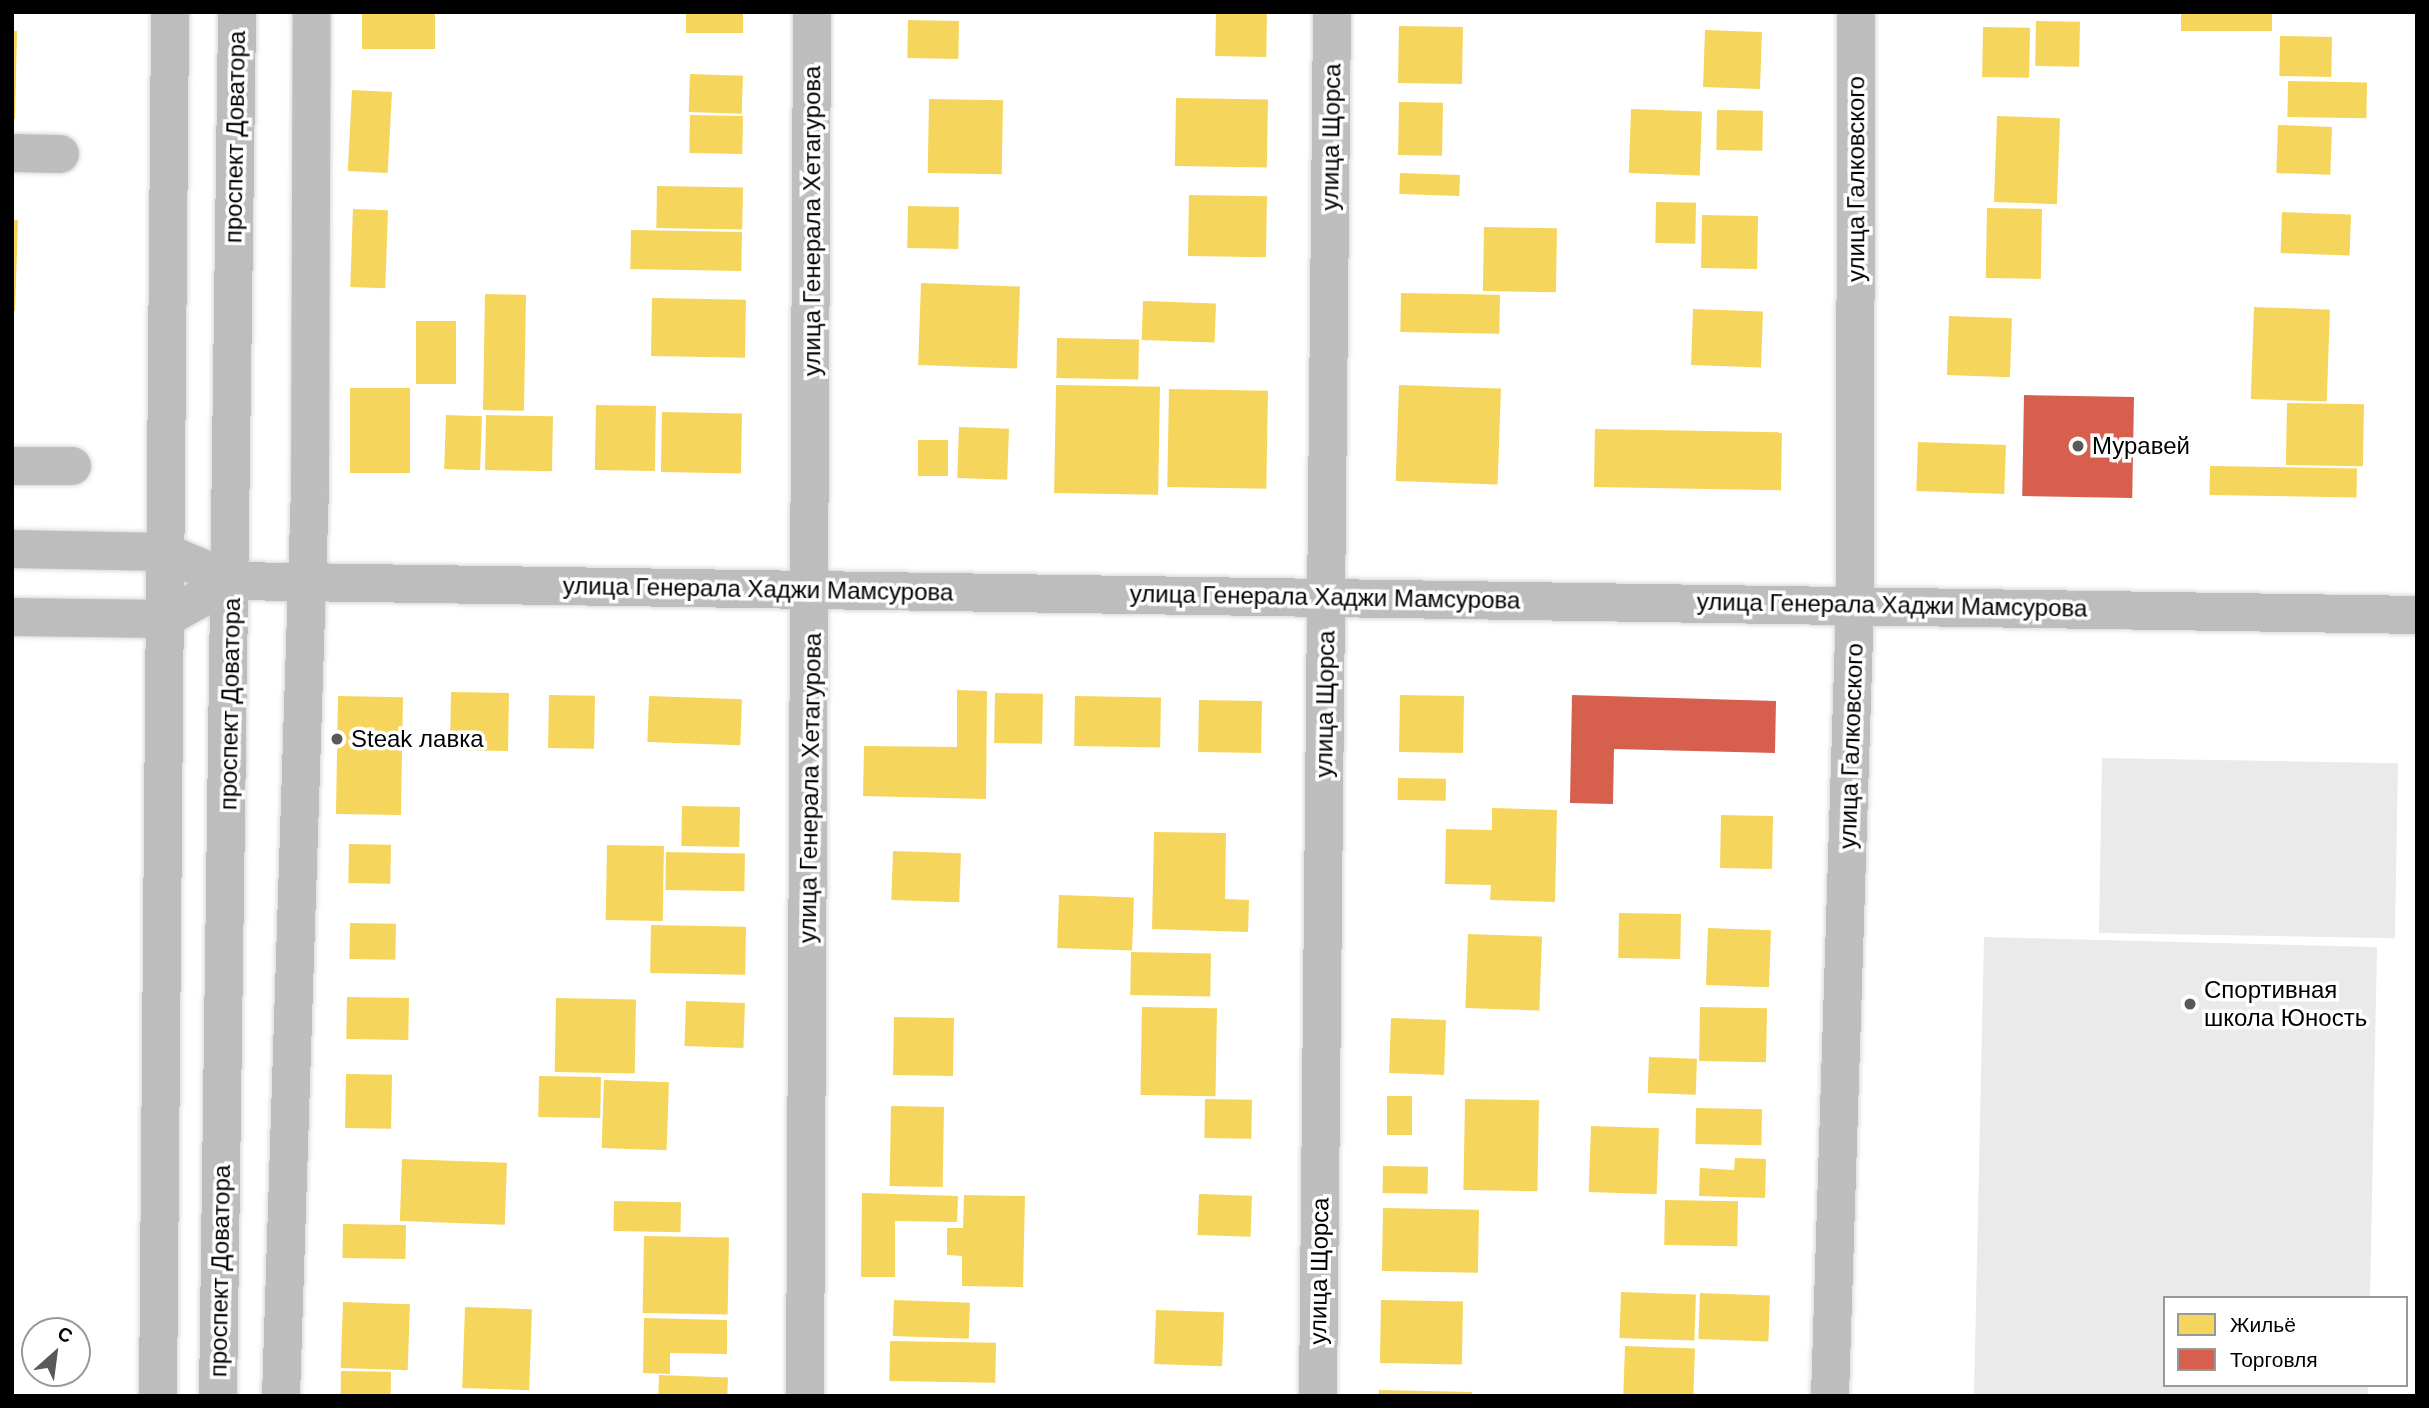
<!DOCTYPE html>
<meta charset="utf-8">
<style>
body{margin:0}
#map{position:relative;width:2429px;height:1408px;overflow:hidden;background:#fff;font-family:Arial,sans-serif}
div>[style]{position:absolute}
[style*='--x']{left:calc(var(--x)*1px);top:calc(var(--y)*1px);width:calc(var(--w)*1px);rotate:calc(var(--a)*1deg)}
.green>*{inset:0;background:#eaeaea;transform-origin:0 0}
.homes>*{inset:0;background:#f6d55c;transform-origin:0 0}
.shops>*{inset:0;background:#d6604d;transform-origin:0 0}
.roads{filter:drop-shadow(0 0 2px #dbdbdb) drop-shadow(0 0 2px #dbdbdb)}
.minor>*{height:38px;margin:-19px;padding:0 19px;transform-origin:19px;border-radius:19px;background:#bebebe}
.major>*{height:38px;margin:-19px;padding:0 19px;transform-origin:19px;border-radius:19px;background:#bdbdbd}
.dots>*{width:19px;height:19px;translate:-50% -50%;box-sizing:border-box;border:4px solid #fff;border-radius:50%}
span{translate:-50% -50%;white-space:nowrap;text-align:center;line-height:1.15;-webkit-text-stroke:7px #fff;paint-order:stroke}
.street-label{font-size:24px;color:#000}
.poi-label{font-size:24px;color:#000}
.left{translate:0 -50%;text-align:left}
.frame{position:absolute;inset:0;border:14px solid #000;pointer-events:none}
.legend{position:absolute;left:2163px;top:1296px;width:245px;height:91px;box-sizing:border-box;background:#fff;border:2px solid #999;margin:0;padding:9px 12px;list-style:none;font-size:21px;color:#000}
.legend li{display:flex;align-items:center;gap:14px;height:35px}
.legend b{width:35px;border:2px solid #999}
.north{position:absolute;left:21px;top:1317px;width:70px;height:70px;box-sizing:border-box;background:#fff;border:2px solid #999;border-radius:50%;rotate:28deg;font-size:19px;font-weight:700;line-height:28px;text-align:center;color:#000}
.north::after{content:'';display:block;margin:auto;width:24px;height:32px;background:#595959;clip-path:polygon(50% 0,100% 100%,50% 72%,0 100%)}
</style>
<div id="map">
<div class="green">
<i style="left:2102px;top:758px;width:296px;height:175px;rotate:1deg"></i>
<i style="clip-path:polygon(1984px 937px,2377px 947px,2370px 1298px,2165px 1298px,2165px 1385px,2368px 1385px,2368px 1396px,1974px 1396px)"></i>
</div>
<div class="homes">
<i style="left:362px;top:12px;width:73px;height:37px"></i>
<i style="left:686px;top:12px;width:57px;height:21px"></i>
<i style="left:1216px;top:12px;width:51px;height:44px;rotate:1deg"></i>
<i style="left:2181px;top:12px;width:91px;height:19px"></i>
<i style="left:908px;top:20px;width:51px;height:38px;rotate:1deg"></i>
<i style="left:2036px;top:21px;width:44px;height:45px;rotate:1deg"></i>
<i style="left:1399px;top:26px;width:64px;height:57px;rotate:1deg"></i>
<i style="left:1983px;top:27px;width:47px;height:50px;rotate:1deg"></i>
<i style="left:1705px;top:30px;width:57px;height:57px;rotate:2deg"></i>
<i style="clip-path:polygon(12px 31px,17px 31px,15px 119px,12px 119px)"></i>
<i style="left:2280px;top:36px;width:52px;height:40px;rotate:1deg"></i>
<i style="left:690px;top:74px;width:53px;height:38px;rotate:2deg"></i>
<i style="left:2288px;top:81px;width:79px;height:36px;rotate:1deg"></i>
<i style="left:352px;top:90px;width:40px;height:81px;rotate:3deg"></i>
<i style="left:1176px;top:98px;width:92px;height:68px;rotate:1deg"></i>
<i style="left:929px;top:99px;width:74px;height:74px;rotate:1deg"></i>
<i style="left:1399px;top:102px;width:44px;height:53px;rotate:1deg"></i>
<i style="left:1631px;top:109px;width:71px;height:64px;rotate:2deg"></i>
<i style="left:1717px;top:110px;width:46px;height:40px;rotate:1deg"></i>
<i style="left:690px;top:115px;width:53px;height:38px;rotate:1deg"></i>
<i style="left:1997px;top:116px;width:63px;height:86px;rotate:2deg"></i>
<i style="left:2278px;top:125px;width:54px;height:48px;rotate:2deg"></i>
<i style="left:1400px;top:173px;width:60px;height:21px;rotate:2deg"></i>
<i style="left:657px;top:186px;width:86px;height:42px;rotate:1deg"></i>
<i style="left:1189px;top:195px;width:78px;height:61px;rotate:1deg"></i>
<i style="left:1656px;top:202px;width:40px;height:41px;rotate:1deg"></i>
<i style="left:908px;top:206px;width:51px;height:42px;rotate:1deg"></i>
<i style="left:1987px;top:208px;width:55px;height:70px;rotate:1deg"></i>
<i style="left:353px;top:209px;width:35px;height:78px;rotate:2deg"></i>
<i style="left:2282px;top:212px;width:69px;height:41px;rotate:2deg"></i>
<i style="left:1702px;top:215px;width:56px;height:53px;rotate:1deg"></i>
<i style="clip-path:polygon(12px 220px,18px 220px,15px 311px,12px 311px)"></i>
<i style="left:1484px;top:227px;width:73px;height:64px;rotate:1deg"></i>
<i style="left:631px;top:230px;width:111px;height:39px;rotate:1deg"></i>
<i style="left:921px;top:283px;width:99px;height:82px;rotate:2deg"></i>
<i style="left:1401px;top:293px;width:99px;height:39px;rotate:1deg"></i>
<i style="left:485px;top:294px;width:41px;height:116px;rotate:1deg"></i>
<i style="left:652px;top:298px;width:94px;height:58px;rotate:1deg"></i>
<i style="left:1143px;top:301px;width:73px;height:39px;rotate:2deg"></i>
<i style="left:2254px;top:307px;width:76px;height:92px;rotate:2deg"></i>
<i style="left:1693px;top:309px;width:70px;height:56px;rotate:2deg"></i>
<i style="left:1949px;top:316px;width:63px;height:59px;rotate:2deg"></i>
<i style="left:416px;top:321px;width:40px;height:63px"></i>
<i style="left:1057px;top:338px;width:82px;height:40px;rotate:1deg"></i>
<i style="left:1056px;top:385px;width:104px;height:108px;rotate:1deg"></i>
<i style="left:1399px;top:385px;width:102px;height:96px;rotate:2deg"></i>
<i style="left:350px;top:388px;width:60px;height:85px"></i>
<i style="left:1169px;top:389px;width:99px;height:98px;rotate:1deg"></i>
<i style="left:2287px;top:403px;width:77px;height:62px;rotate:1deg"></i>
<i style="left:596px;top:405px;width:60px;height:65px;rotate:1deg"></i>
<i style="left:662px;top:412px;width:80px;height:60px;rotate:1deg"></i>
<i style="left:446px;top:415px;width:36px;height:54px;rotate:2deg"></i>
<i style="left:486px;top:415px;width:67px;height:55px;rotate:1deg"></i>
<i style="left:959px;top:427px;width:50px;height:51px;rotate:2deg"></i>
<i style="left:1595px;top:429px;width:187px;height:58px;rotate:1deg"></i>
<i style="left:918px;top:440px;width:30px;height:36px"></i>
<i style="left:1918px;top:442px;width:88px;height:49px;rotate:2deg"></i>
<i style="left:2210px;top:466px;width:147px;height:29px;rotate:1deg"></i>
<i style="clip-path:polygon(957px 690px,987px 691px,986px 799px,863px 796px,864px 746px,957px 747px)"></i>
<i style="left:451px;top:692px;width:58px;height:58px;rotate:1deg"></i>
<i style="left:995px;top:693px;width:48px;height:50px;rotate:1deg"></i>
<i style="left:549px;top:695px;width:46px;height:53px;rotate:1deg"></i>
<i style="left:1400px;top:695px;width:64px;height:57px;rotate:1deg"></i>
<i style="left:338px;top:696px;width:65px;height:118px;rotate:1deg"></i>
<i style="left:649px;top:696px;width:93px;height:46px;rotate:2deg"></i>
<i style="left:1075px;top:696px;width:86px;height:50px;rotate:1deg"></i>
<i style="left:1199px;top:700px;width:63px;height:52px;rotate:1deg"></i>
<i style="left:1398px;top:778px;width:48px;height:22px;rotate:1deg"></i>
<i style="left:682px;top:806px;width:58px;height:40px;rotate:1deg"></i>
<i style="clip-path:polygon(1492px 808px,1557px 810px,1555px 902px,1490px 900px,1491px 885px,1445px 884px,1446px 829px,1492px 830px)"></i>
<i style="left:1721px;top:815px;width:52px;height:53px;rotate:1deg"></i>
<i style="clip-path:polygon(1154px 832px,1226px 833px,1225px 899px,1249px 900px,1248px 932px,1152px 929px)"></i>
<i style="left:349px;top:844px;width:42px;height:39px;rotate:1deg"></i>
<i style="left:607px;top:845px;width:57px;height:75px;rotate:1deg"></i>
<i style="left:893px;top:851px;width:68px;height:49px;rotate:2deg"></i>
<i style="left:666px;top:852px;width:79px;height:38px;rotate:1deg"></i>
<i style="left:1059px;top:895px;width:75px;height:53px;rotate:2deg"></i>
<i style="left:1619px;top:913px;width:62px;height:45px;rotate:1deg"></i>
<i style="left:350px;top:923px;width:46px;height:36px;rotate:1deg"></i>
<i style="left:651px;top:925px;width:95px;height:48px;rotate:1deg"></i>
<i style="left:1708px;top:928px;width:63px;height:57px;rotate:2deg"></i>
<i style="left:1468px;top:934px;width:74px;height:74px;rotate:2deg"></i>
<i style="left:1131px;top:952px;width:80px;height:43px;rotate:1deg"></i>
<i style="left:347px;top:997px;width:62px;height:42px;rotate:1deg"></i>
<i style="left:556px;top:998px;width:80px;height:74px;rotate:1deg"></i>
<i style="left:686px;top:1001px;width:59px;height:45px;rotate:2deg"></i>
<i style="left:1142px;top:1007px;width:75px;height:88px;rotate:1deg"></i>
<i style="left:1700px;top:1007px;width:67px;height:54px;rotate:1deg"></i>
<i style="left:894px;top:1017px;width:60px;height:58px;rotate:1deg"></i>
<i style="left:1391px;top:1018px;width:55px;height:55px;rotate:2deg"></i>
<i style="left:1649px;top:1057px;width:48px;height:36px;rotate:2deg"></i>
<i style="left:346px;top:1074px;width:46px;height:54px;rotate:1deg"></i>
<i style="left:539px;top:1076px;width:62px;height:41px;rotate:1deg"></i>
<i style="left:604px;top:1080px;width:65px;height:68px;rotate:2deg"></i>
<i style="left:1387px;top:1096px;width:25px;height:39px"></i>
<i style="left:1205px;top:1099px;width:47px;height:39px;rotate:1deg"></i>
<i style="left:1465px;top:1099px;width:74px;height:91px;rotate:1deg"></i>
<i style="left:891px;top:1106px;width:53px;height:80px;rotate:1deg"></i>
<i style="left:1696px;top:1108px;width:66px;height:36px;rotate:1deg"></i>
<i style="left:1591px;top:1126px;width:68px;height:66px;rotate:2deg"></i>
<i style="clip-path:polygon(1735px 1158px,1766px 1159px,1765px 1198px,1699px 1196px,1700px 1168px,1734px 1170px)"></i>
<i style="left:402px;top:1159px;width:105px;height:62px;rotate:2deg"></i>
<i style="left:1383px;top:1166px;width:45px;height:27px;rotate:1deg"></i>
<i style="clip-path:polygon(862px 1193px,958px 1196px,957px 1222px,895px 1221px,895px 1277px,861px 1277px)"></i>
<i style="left:1199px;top:1194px;width:53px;height:41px;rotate:2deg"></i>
<i style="clip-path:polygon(964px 1195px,1025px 1196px,1023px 1287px,962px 1286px,962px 1256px,947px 1255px,947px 1228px,963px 1228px)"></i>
<i style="left:1665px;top:1200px;width:73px;height:45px;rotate:1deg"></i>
<i style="left:614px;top:1201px;width:67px;height:30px;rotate:1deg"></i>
<i style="left:1383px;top:1208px;width:96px;height:63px;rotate:1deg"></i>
<i style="left:343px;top:1224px;width:63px;height:34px;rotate:1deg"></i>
<i style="left:644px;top:1236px;width:85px;height:77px;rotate:1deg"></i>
<i style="left:1621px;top:1292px;width:75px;height:46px;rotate:2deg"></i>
<i style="left:1700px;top:1293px;width:70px;height:46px;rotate:2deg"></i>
<i style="left:894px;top:1300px;width:76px;height:36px;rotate:2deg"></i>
<i style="left:1381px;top:1300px;width:82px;height:63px;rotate:1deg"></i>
<i style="left:343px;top:1302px;width:67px;height:66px;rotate:2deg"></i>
<i style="left:465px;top:1307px;width:67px;height:81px;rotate:2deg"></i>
<i style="left:1156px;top:1310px;width:68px;height:54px;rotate:2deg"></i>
<i style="clip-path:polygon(644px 1318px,727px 1320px,727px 1354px,670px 1353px,670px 1374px,643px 1373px)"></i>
<i style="left:890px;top:1341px;width:106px;height:40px;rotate:1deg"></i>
<i style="left:1625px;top:1346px;width:70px;height:48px;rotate:2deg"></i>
<i style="left:341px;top:1371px;width:50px;height:25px;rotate:1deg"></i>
<i style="left:659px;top:1375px;width:69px;height:21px;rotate:2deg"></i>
<i style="clip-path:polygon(1379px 1390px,1472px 1392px,1472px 1396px,1379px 1396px)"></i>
</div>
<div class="shops">
<i style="left:2024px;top:395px;width:110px;height:101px;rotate:1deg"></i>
<i style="clip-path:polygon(1572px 695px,1776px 701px,1775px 753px,1614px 749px,1613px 804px,1570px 803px)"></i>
</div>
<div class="roads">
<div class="minor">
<i style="--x:12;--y:153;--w:48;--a:1.2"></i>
<i style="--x:12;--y:466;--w:60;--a:0"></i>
<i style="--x:281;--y:1396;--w:910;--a:-88.17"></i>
<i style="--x:310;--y:486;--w:474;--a:-89.8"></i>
<i style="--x:805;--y:1396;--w:1384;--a:-89.71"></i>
<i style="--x:1318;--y:1396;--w:1384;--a:-89.42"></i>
<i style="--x:1830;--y:1396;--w:793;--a:-88.19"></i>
<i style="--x:1855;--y:603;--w:591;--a:-89.9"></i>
</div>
<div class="major">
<i style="--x:12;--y:549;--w:152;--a:1.1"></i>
<i style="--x:164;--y:552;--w:74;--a:23.1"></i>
<i style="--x:232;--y:581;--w:2185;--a:0.89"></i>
<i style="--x:12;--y:617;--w:152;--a:0.8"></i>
<i style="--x:164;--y:619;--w:78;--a:-29.2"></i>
<i style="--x:158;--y:1396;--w:1384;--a:-89.5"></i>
<i style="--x:218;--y:1396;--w:1384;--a:-89.21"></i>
</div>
</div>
<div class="dots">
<i style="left:2078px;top:446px;background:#595959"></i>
<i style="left:337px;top:739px;background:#595959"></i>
<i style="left:2190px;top:1004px;background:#595959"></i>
</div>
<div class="street-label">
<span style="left:235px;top:137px;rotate:-89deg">проспект Доватора</span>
<span style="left:1331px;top:137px;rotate:-89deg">улица Щорса</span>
<span style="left:1856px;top:179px;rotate:-90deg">улица Галковского</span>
<span style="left:812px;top:221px;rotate:-90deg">улица Генерала Хетагурова</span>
<span style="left:758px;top:589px;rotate:1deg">улица Генерала Хаджи Мамсурова</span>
<span style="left:1325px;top:597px;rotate:1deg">улица Генерала Хаджи Мамсурова</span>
<span style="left:1892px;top:605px;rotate:1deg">улица Генерала Хаджи Мамсурова</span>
<span style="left:230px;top:704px;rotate:-89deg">проспект Доватора</span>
<span style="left:1325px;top:704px;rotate:-89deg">улица Щорса</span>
<span style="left:1851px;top:746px;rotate:-88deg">улица Галковского</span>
<span style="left:810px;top:788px;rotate:-89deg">улица Генерала Хетагурова</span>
<span style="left:220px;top:1271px;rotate:-89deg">проспект Доватора</span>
<span style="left:1319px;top:1271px;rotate:-89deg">улица Щорса</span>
</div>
<div class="poi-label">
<span class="left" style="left:2092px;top:446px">Муравей</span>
<span class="left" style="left:351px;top:739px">Steak лавка</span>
<span class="left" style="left:2204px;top:1004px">Спортивная<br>школа Юность</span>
</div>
<div class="frame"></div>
<ul class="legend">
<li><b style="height:19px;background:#f6d55c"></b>Жильё</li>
<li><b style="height:19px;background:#d6604d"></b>Торговля</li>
</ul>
<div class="north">С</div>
</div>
